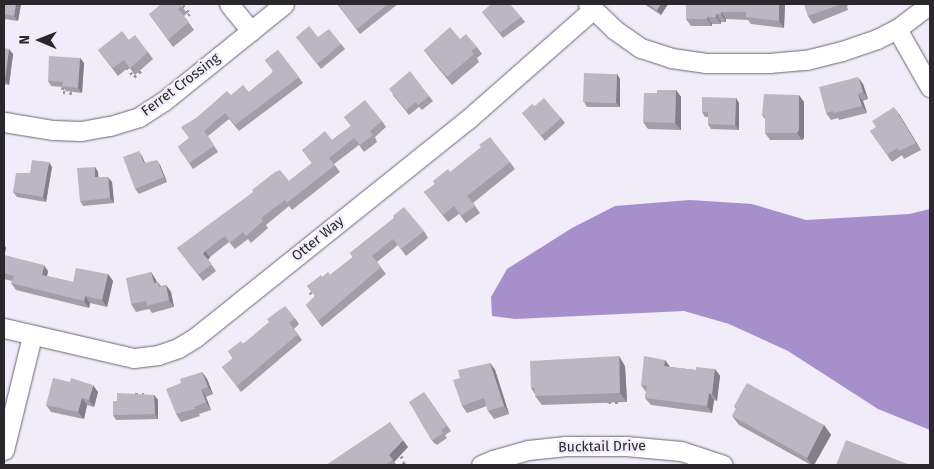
<!DOCTYPE html>
<style>
body{margin:0}
#map{position:relative;width:934px;height:469px;overflow:hidden;background:#f1ecfa;font-family:"Fira Sans",sans-serif}
div>[style]{position:absolute}
[style*='--x']{left:calc(var(--x)*1px);top:calc(var(--y)*1px);width:calc(var(--w)*1px);rotate:calc(var(--a)*1deg)}
.water>*{inset:0;background:#a78fcc}
.path>*{height:2.5px;margin-top:-1.25px;transform-origin:0;background:repeating-linear-gradient(90deg,#99959f 0 2.5px,transparent 0 6.5px)}
.roads{filter:drop-shadow(0 0 1px #6a6571) drop-shadow(0 0 1px #6a6571)}
.minor>*{height:19px;margin:-9.5px;padding:0 9.5px;transform-origin:9.5px;border-radius:9.5px;background:#fff}
.wall>*{inset:0;background:#a19da9}
.shaded-wall>*{inset:0;background:#837f89}
.building>*{inset:0;background:#bbb6c4;transform-origin:0 0}
span{translate:-50% -50%;white-space:nowrap;text-align:center;line-height:1.15;-webkit-text-stroke:4.5px #f1ecfa;paint-order:stroke}
.street-label{font-size:14px;color:#2a282d}
.frame{position:absolute;inset:0;border:5px solid #2a282d;pointer-events:none}
.north{position:absolute;left:15px;top:15px;width:50px;height:50px;-webkit-text-stroke:4px #f1ecfa;paint-order:stroke;rotate:271deg;font-size:14px;font-weight:700;line-height:20px;text-align:center;color:#2a282d}
.north::after{content:'';display:block;margin:auto;width:18px;height:22px;background:#2a282d;clip-path:polygon(50% 0,100% 100%,50% 72%,0 100%)}
</style>
<div id="map">
<div class="water">
<i style="clip-path:polygon(690px 200px,752px 204px,806px 220px,909px 214px,930px 209px,930px 430px,878px 409px,788px 351px,729px 324px,684px 311px,515px 319px,492px 316px,491px 297px,507px 269px,572px 228px,615px 206px)"></i>
</div>
<div class="path">
<i style="--x:183;--y:5;--w:11;--a:52"></i>
<i style="--x:190;--y:14;--w:6;--a:141"></i>
<i style="--x:127;--y:67;--w:12;--a:55"></i>
<i style="--x:134;--y:77;--w:12;--a:-42"></i>
<i style="--x:63;--y:87;--w:5;--a:90"></i>
<i style="--x:63;--y:92;--w:10;--a:6"></i>
<i style="--x:314;--y:290;--w:4;--a:153"></i>
<i style="--x:310;--y:292;--w:8;--a:50"></i>
<i style="--x:135;--y:396;--w:2;--a:-90"></i>
<i style="--x:135;--y:394;--w:11;--a:0"></i>
<i style="--x:609;--y:401;--w:2;--a:90"></i>
<i style="--x:609;--y:403;--w:10;--a:0"></i>
<i style="--x:401;--y:456;--w:7;--a:56"></i>
<i style="--x:405;--y:462;--w:4;--a:124"></i>
</div>
<div class="roads">
<div class="minor">
<i style="--x:229;--y:4;--w:35;--a:51"></i>
<i style="--x:588;--y:4;--w:37;--a:44"></i>
<i style="--x:615;--y:30;--w:32;--a:35"></i>
<i style="--x:641;--y:48;--w:32;--a:18"></i>
<i style="--x:671;--y:58;--w:34;--a:8"></i>
<i style="--x:705;--y:63;--w:64;--a:0"></i>
<i style="--x:769;--y:63;--w:37;--a:-5"></i>
<i style="--x:806;--y:60;--w:37;--a:-14"></i>
<i style="--x:842;--y:51;--w:37;--a:-19"></i>
<i style="--x:877;--y:39;--w:22;--a:-27"></i>
<i style="--x:897;--y:29;--w:41;--a:-37.1"></i>
<i style="--x:897;--y:29;--w:67;--a:60.4"></i>
<i style="--x:4;--y:122;--w:50;--a:9.3"></i>
<i style="--x:53;--y:130;--w:28;--a:2"></i>
<i style="--x:81;--y:131;--w:29;--a:-10"></i>
<i style="--x:110;--y:126;--w:30;--a:-17"></i>
<i style="--x:139;--y:117;--w:30;--a:-33"></i>
<i style="--x:164;--y:101;--w:154;--a:-38.9"></i>
<i style="--x:4;--y:328;--w:133;--a:13"></i>
<i style="--x:134;--y:358;--w:24;--a:-7"></i>
<i style="--x:158;--y:355;--w:21;--a:-19"></i>
<i style="--x:178;--y:348;--w:21;--a:-31"></i>
<i style="--x:196;--y:337;--w:347;--a:-38.7"></i>
<i style="--x:467;--y:120;--w:167;--a:-41.3"></i>
<i style="--x:4;--y:450;--w:117;--a:-76.2"></i>
<i style="--x:481;--y:465;--w:13;--a:-23"></i>
<i style="--x:493;--y:460;--w:36;--a:-16"></i>
<i style="--x:528;--y:450;--w:36;--a:-6"></i>
<i style="--x:564;--y:446;--w:62;--a:0"></i>
<i style="--x:626;--y:446;--w:55;--a:5.2"></i>
<i style="--x:681;--y:451;--w:44;--a:18.4"></i>
</div>
</div>
<div class="wall">
<i style="clip-path:polygon(4px 4px,21px 4px,18px 21px,4px 19px)"></i>
<i style="clip-path:polygon(180px 4px,187px 13px,184px 16px,194px 30px,173px 47px,149px 14px)"></i>
<i style="clip-path:polygon(337px 4px,398px 4px,360px 34px)"></i>
<i style="clip-path:polygon(644px 4px,668px 4px,661px 15px)"></i>
<i style="clip-path:polygon(686px 4px,785px 4px,784px 28px,751px 24px,748px 20px,726px 19px,726px 22px,721px 22px,721px 24px,712px 24px,712px 26px,691px 26px,686px 19px)"></i>
<i style="clip-path:polygon(804px 4px,851px 4px,847px 6px,848px 10px,813px 24px,808px 16px)"></i>
<i style="clip-path:polygon(482px 12px,521px 17px,525px 22px,503px 38px)"></i>
<i style="clip-path:polygon(296px 37px,318px 37px,341px 44px,345px 49px,321px 69px)"></i>
<i style="clip-path:polygon(460px 39px,477px 47px,482px 54px,477px 58px,479px 62px,452px 85px,429px 57px,424px 50px)"></i>
<i style="clip-path:polygon(129px 40px,148px 52px,153px 59px,135px 75px,129px 67px,118px 76px,98px 50px)"></i>
<i style="clip-path:polygon(4px 48px,13px 54px,9px 85px,4px 84px)"></i>
<i style="clip-path:polygon(278px 50px,303px 83px,239px 131px,229px 119px,208px 136px,218px 152px,193px 169px,178px 147px,189px 138px,196px 118px,249px 92px,271px 74px,273px 71px,265px 60px)"></i>
<i style="clip-path:polygon(80px 58px,84px 63px,82px 93px,66px 91px,63px 87px,51px 86px,48px 81px)"></i>
<i style="clip-path:polygon(617px 74px,620px 79px,620px 107px,587px 107px,584px 102px)"></i>
<i style="clip-path:polygon(863px 84px,868px 99px,863px 101px,867px 113px,839px 120px,838px 118px,831px 120px,826px 113px)"></i>
<i style="clip-path:polygon(676px 90px,681px 97px,681px 130px,648px 129px,643px 122px)"></i>
<i style="clip-path:polygon(392px 94px,429px 96px,433px 101px,422px 110px,419px 107px,409px 115px)"></i>
<i style="clip-path:polygon(736px 98px,739px 103px,739px 130px,711px 129px,708px 124px,708px 117px,705px 117px,702px 112px)"></i>
<i style="clip-path:polygon(804px 102px,804px 138px,802px 140px,770px 140px,765px 133px,765px 119px,762px 115px)"></i>
<i style="clip-path:polygon(535px 106px,561px 118px,565px 123px,545px 141px,522px 113px)"></i>
<i style="clip-path:polygon(899px 114px,921px 150px,904px 159px,902px 155px,892px 162px,870px 131px)"></i>
<i style="clip-path:polygon(344px 117px,382px 121px,386px 127px,375px 137px,377px 142px,364px 152px,359px 145px,334px 164px,340px 172px,292px 210px,289px 206px,266px 225px,268px 228px,251px 243px,248px 239px,235px 249px,229px 242px,210px 257px,208px 260px,216px 271px,203px 281px,177px 248px,289px 181px,312px 163px,302px 150px,332px 140px,351px 126px)"></i>
<i style="clip-path:polygon(142px 156px,145px 163px,160px 165px,167px 182px,139px 194px,135px 189px)"></i>
<i style="clip-path:polygon(510px 162px,515px 169px,473px 203px,480px 213px,466px 223px,459px 214px,448px 222px,424px 192px,435px 184px,433px 181px,450px 172px)"></i>
<i style="clip-path:polygon(52px 167px,46px 202px,17px 197px,13px 192px,30px 173px)"></i>
<i style="clip-path:polygon(95px 167px,98px 172px,98px 177px,112px 182px,114px 203px,83px 206px,80px 201px)"></i>
<i style="clip-path:polygon(394px 218px,424px 231px,428px 238px,406px 256px,398px 245px,377px 262px,386px 274px,322px 327px,306px 305px,315px 296px,307px 286px,322px 277px,330px 275px,353px 257px,350px 253px)"></i>
<i style="clip-path:polygon(4px 244px,6px 248px,4px 255px,48px 271px,47px 276px,73px 282px,108px 274px,113px 281px,107px 307px,90px 303px,89px 308px,16px 290px,11px 283px,12px 281px,4px 279px)"></i>
<i style="clip-path:polygon(151px 272px,156px 280px,157px 282px,158px 282px,161px 286px,166px 285px,171px 292px,174px 307px,152px 313px,149px 309px,136px 312px,131px 304px)"></i>
<i style="clip-path:polygon(295px 318px,299px 324px,294px 329px,302px 340px,241px 392px,222px 367px,233px 359px,228px 351px)"></i>
<i style="clip-path:polygon(665px 360px,670px 367px,696px 370px,715px 369px,720px 376px,717px 401px,714px 400px,712px 413px,651px 405px,645px 398px,646px 392px,641px 385px)"></i>
<i style="clip-path:polygon(490px 363px,495px 370px,509px 414px,494px 419px,488px 411px,487px 406px,467px 413px,462px 406px,460px 378px)"></i>
<i style="clip-path:polygon(625px 366px,627px 402px,542px 405px,535px 396px,535px 394px,531px 388px)"></i>
<i style="clip-path:polygon(202px 372px,207px 379px,213px 394px,206px 397px,211px 410px,199px 414px,200px 416px,181px 422px,176px 414px,181px 383px)"></i>
<i style="clip-path:polygon(98px 392px,94px 407px,87px 405px,84px 419px,51px 412px,46px 405px)"></i>
<i style="clip-path:polygon(424px 392px,451px 431px,445px 435px,447px 438px,437px 445px,434px 443px,430px 438px)"></i>
<i style="clip-path:polygon(154px 395px,158px 400px,158px 419px,116px 420px,113px 415px,117px 401px)"></i>
<i style="clip-path:polygon(734px 406px,824px 425px,831px 435px,814px 465px,811px 465px,739px 425px,732px 416px,736px 409px)"></i>
<i style="clip-path:polygon(408px 447px,394px 462px,397px 465px,326px 465px)"></i>
</div>
<div class="shaded-wall">
<i style="clip-path:polygon(16px 4px,21px 4px,18px 21px,14px 16px)"></i>
<i style="clip-path:polygon(661px 4px,668px 4px,661px 15px,657px 10px)"></i>
<i style="clip-path:polygon(779px 4px,785px 4px,784px 28px,779px 21px)"></i>
<i style="clip-path:polygon(721px 12px,726px 19px,726px 22px,721px 14px)"></i>
<i style="clip-path:polygon(716px 14px,721px 22px,721px 24px,716px 17px)"></i>
<i style="clip-path:polygon(707px 17px,712px 24px,712px 26px,707px 19px)"></i>
<i style="clip-path:polygon(9px 49px,13px 54px,9px 85px,5px 80px)"></i>
<i style="clip-path:polygon(80px 58px,84px 63px,82px 93px,78px 88px)"></i>
<i style="clip-path:polygon(617px 74px,620px 79px,620px 107px,616px 102px)"></i>
<i style="clip-path:polygon(858px 77px,863px 84px,868px 99px,863px 92px)"></i>
<i style="clip-path:polygon(676px 90px,681px 97px,681px 130px,675px 123px)"></i>
<i style="clip-path:polygon(858px 94px,863px 101px,867px 113px,862px 106px)"></i>
<i style="clip-path:polygon(799px 95px,804px 102px,804px 138px,802px 140px,797px 133px)"></i>
<i style="clip-path:polygon(736px 98px,739px 103px,739px 130px,735px 125px)"></i>
<i style="clip-path:polygon(894px 107px,899px 114px,921px 150px,916px 143px)"></i>
<i style="clip-path:polygon(139px 151px,142px 156px,147px 168px,144px 163px)"></i>
<i style="clip-path:polygon(157px 160px,160px 165px,167px 182px,164px 177px)"></i>
<i style="clip-path:polygon(49px 162px,52px 167px,46px 202px,43px 197px)"></i>
<i style="clip-path:polygon(95px 167px,98px 172px,99px 182px,95px 177px)"></i>
<i style="clip-path:polygon(108px 177px,112px 182px,114px 203px,110px 198px)"></i>
<i style="clip-path:polygon(4px 244px,6px 248px,4px 258px)"></i>
<i style="clip-path:polygon(205px 251px,210px 257px,208px 260px,203px 254px)"></i>
<i style="clip-path:polygon(44px 265px,48px 271px,46px 281px,42px 275px)"></i>
<i style="clip-path:polygon(151px 272px,156px 280px,159px 291px,154px 283px)"></i>
<i style="clip-path:polygon(108px 274px,113px 281px,107px 307px,102px 300px)"></i>
<i style="clip-path:polygon(166px 285px,171px 292px,174px 307px,169px 300px)"></i>
<i style="clip-path:polygon(85px 296px,90px 303px,89px 308px,84px 301px)"></i>
<i style="clip-path:polygon(619px 356px,625px 366px,627px 402px,620px 393px)"></i>
<i style="clip-path:polygon(665px 360px,670px 367px,664px 366px)"></i>
<i style="clip-path:polygon(490px 363px,495px 370px,509px 414px,504px 406px)"></i>
<i style="clip-path:polygon(715px 369px,720px 376px,717px 401px,712px 394px)"></i>
<i style="clip-path:polygon(202px 372px,207px 379px,213px 394px,208px 387px)"></i>
<i style="clip-path:polygon(93px 385px,98px 392px,94px 407px,89px 400px)"></i>
<i style="clip-path:polygon(201px 389px,206px 397px,211px 410px,206px 402px)"></i>
<i style="clip-path:polygon(709px 393px,714px 400px,712px 413px,707px 406px)"></i>
<i style="clip-path:polygon(154px 395px,158px 400px,158px 419px,155px 414px)"></i>
<i style="clip-path:polygon(82px 398px,87px 405px,84px 419px,78px 412px)"></i>
<i style="clip-path:polygon(824px 425px,831px 435px,814px 465px,812px 465px,807px 458px)"></i>
<i style="clip-path:polygon(403px 440px,408px 447px,394px 462px,389px 455px)"></i>
</div>
<div class="building">
<i style="clip-path:polygon(4px 4px,16px 4px,14px 16px,4px 14px)"></i>
<i style="clip-path:polygon(161px 4px,180px 4px,182px 6px,178px 9px,189px 22px,168px 40px,149px 14px)"></i>
<i style="clip-path:polygon(337px 4px,388px 4px,357px 29px)"></i>
<i style="clip-path:polygon(491px 4px,510px 4px,521px 17px,500px 33px,482px 12px)"></i>
<i style="clip-path:polygon(648px 4px,661px 4px,657px 10px)"></i>
<i style="clip-path:polygon(686px 4px,779px 4px,779px 21px,746px 17px,746px 12px,721px 12px,721px 14px,716px 14px,716px 17px,707px 17px,707px 19px,686px 19px)"></i>
<i style="clip-path:polygon(804px 4px,842px 4px,808px 16px)"></i>
<i style="clip-path:polygon(309px 26px,318px 37px,329px 29px,341px 44px,317px 64px,296px 37px)"></i>
<i style="clip-path:polygon(450px 27px,460px 39px,466px 34px,477px 47px,471px 51px,474px 54px,447px 77px,424px 50px)"></i>
<i style="clip-path:polygon(122px 31px,129px 40px,135px 35px,148px 52px,130px 68px,124px 60px,113px 68px,98px 50px)"></i>
<i style="clip-path:polygon(4px 48px,9px 49px,5px 80px,4px 80px)"></i>
<i style="clip-path:polygon(278px 50px,299px 77px,235px 125px,225px 113px,204px 131px,214px 146px,189px 163px,178px 147px,189px 138px,181px 127px,196px 118px,227px 91px,231px 95px,243px 85px,249px 92px,271px 74px,273px 71px,265px 60px)"></i>
<i style="clip-path:polygon(49px 56px,80px 58px,78px 88px,62px 86px,63px 82px,48px 81px)"></i>
<i style="clip-path:polygon(410px 71px,429px 96px,418px 105px,416px 102px,406px 110px,389px 89px)"></i>
<i style="left:584px;top:73px;width:33px;height:29px;rotate:2deg"></i>
<i style="clip-path:polygon(858px 77px,863px 92px,858px 94px,862px 106px,834px 113px,833px 111px,826px 113px,819px 87px)"></i>
<i style="clip-path:polygon(657px 90px,676px 90px,675px 123px,643px 122px,644px 93px,657px 93px)"></i>
<i style="clip-path:polygon(764px 94px,799px 95px,799px 130px,797px 133px,765px 133px,765px 116px,762px 115px)"></i>
<i style="clip-path:polygon(702px 97px,736px 98px,735px 125px,708px 124px,708px 112px,702px 112px)"></i>
<i style="clip-path:polygon(544px 98px,561px 118px,541px 136px,522px 113px,532px 104px,535px 106px)"></i>
<i style="clip-path:polygon(365px 100px,382px 121px,370px 131px,373px 135px,360px 145px,354px 138px,329px 158px,335px 165px,287px 203px,285px 200px,261px 218px,263px 221px,246px 236px,243px 232px,230px 243px,225px 236px,205px 251px,203px 254px,212px 264px,198px 275px,177px 248px,253px 192px,252px 190px,275px 172px,280px 170px,289px 181px,312px 163px,302px 150px,325px 131px,332px 140px,351px 126px,344px 117px)"></i>
<i style="clip-path:polygon(894px 107px,916px 143px,899px 151px,897px 148px,887px 155px,870px 131px,876px 127px,872px 121px)"></i>
<i style="clip-path:polygon(490px 137px,510px 162px,467px 196px,475px 206px,461px 216px,454px 206px,443px 215px,424px 192px,435px 184px,433px 181px,448px 169px,450px 172px,481px 147px,479px 145px)"></i>
<i style="clip-path:polygon(139px 151px,144px 163px,157px 160px,164px 177px,135px 189px,123px 157px)"></i>
<i style="clip-path:polygon(32px 160px,49px 162px,43px 197px,13px 192px,16px 173px,30px 173px)"></i>
<i style="clip-path:polygon(95px 167px,95px 177px,108px 177px,110px 198px,80px 201px,77px 168px)"></i>
<i style="clip-path:polygon(404px 207px,424px 231px,401px 249px,393px 239px,372px 256px,381px 267px,318px 321px,306px 305px,315px 296px,307px 286px,321px 275px,322px 277px,328px 272px,330px 275px,353px 257px,350px 253px,394px 218px,393px 216px)"></i>
<i style="clip-path:polygon(4px 255px,44px 265px,42px 275px,73px 282px,76px 268px,108px 274px,102px 300px,85px 296px,84px 301px,11px 283px,14px 276px,4px 273px)"></i>
<i style="clip-path:polygon(151px 272px,154px 283px,158px 282px,159px 287px,166px 285px,169px 300px,147px 306px,146px 301px,131px 304px,126px 278px)"></i>
<i style="clip-path:polygon(285px 306px,295px 318px,289px 323px,298px 334px,237px 386px,222px 367px,233px 358px,228px 351px,241px 341px,243px 344px,269px 322px,267px 319px)"></i>
<i style="clip-path:polygon(619px 356px,620px 393px,535px 396px,535px 388px,531px 388px,530px 361px)"></i>
<i style="clip-path:polygon(644px 356px,665px 360px,664px 366px,671px 367px,696px 370px,696px 367px,715px 369px,712px 394px,709px 393px,707px 406px,645px 398px,647px 386px,641px 385px)"></i>
<i style="clip-path:polygon(490px 363px,504px 406px,488px 411px,484px 398px,462px 406px,453px 380px,460px 378px,458px 370px)"></i>
<i style="clip-path:polygon(202px 372px,208px 387px,201px 389px,206px 402px,194px 407px,195px 409px,176px 414px,166px 389px,181px 383px,180px 379px)"></i>
<i style="clip-path:polygon(53px 378px,70px 382px,71px 378px,93px 385px,89px 400px,82px 398px,78px 412px,46px 405px)"></i>
<i style="clip-path:polygon(747px 383px,824px 425px,807px 458px,732px 416px,737px 408px,734px 406px)"></i>
<i style="clip-path:polygon(424px 392px,447px 426px,441px 430px,443px 433px,433px 440px,430px 438px,409px 402px)"></i>
<i style="clip-path:polygon(117px 393px,154px 395px,155px 414px,113px 415px,113px 401px,117px 401px)"></i>
<i style="clip-path:polygon(390px 422px,403px 440px,389px 455px,393px 460px,385px 465px,326px 465px)"></i>
<i style="clip-path:polygon(846px 440px,910px 465px,836px 465px)"></i>
</div>
<div class="street-label">
<span style="left:181px;top:85px;rotate:-37deg">Ferret Crossing</span>
<span style="left:318px;top:239px;rotate:-39deg">Otter Way</span>
<span style="left:602px;top:447px;rotate:-1deg">Bucktail Drive</span>
</div>
<div class="frame"></div>
<div class="north">N</div>
</div>
